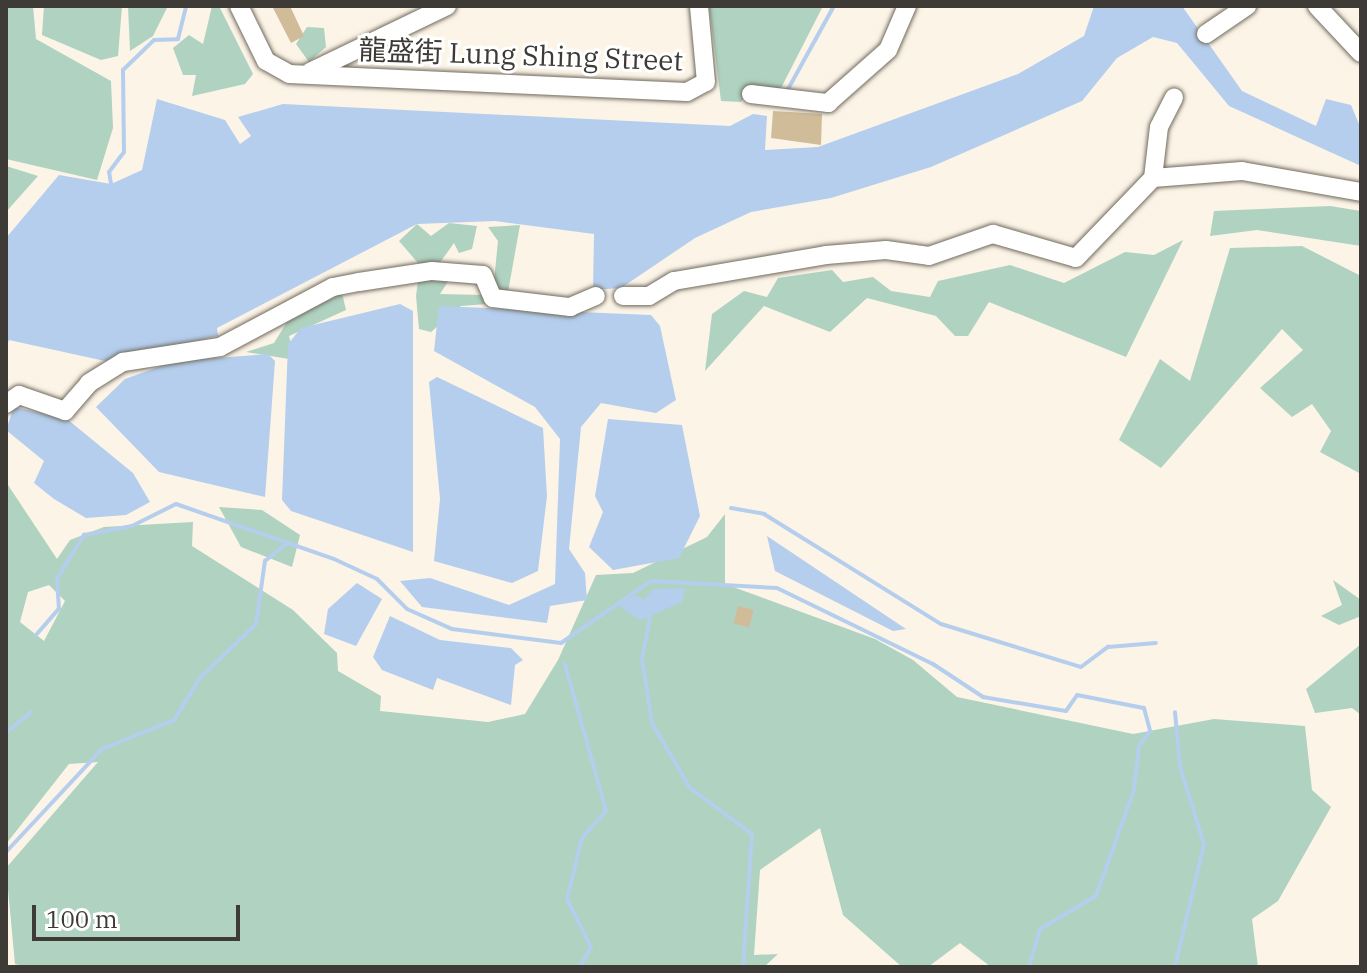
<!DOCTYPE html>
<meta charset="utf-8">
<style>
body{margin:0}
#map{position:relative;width:1367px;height:973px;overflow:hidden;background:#fcf4e7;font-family:"IBM Plex Serif","Noto Sans SC",serif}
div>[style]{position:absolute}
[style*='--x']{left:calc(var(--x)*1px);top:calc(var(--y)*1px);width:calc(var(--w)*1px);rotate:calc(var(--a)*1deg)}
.green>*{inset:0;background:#afd2c1}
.water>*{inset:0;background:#b5ceed}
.stream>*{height:4px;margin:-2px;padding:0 2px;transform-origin:2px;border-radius:2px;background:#b5ceed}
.building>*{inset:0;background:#d1bc9a;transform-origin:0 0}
.roads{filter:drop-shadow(0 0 2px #706a5e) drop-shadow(0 0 2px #706a5e)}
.minor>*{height:18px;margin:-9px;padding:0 9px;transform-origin:9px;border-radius:9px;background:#fff}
span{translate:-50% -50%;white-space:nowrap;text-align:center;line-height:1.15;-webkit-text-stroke:6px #fff;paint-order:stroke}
.street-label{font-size:28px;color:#3e3b36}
.frame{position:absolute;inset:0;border:8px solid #3e3b36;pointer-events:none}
.scale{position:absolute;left:32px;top:905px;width:208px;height:36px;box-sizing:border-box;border:4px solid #3e3b36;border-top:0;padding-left:10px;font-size:24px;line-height:28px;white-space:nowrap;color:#3e3b36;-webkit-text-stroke:6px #fff;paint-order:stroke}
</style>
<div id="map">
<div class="green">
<i style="clip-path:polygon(6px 6px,33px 6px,36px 39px,111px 81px,113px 128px,97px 180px,6px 159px)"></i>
<i style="clip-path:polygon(44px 6px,122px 6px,118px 56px,101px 60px,42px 35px)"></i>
<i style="clip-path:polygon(128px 6px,168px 6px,153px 36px,130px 51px)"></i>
<i style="clip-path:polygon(212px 6px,219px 6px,253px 74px,245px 84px,192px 96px,196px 75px,183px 75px,173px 48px,189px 35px,203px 44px)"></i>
<i style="clip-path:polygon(709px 6px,823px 6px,779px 92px,751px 90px,741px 102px,721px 101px)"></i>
<i style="clip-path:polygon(307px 27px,324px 28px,326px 47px,309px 62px,296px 44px)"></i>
<i style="clip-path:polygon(6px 166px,38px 176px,6px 212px)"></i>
<i style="clip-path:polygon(1330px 206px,1361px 211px,1361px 246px,1257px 230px,1210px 236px,1214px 211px)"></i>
<i style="clip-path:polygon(449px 223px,477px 226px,472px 249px,459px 253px,454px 243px,439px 264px,418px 263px,399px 241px,417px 224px,431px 236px)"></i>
<i style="clip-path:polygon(520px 225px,508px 292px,493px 291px,498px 241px,488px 227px)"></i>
<i style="clip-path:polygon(1183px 240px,1126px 357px,989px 302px,968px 336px,955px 336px,936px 316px,867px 298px,830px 332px,764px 306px,705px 371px,712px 314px,744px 291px,767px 297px,778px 278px,832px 270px,843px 282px,873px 277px,891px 291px,930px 297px,938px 281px,1010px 265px,1064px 283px,1125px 252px,1154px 255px)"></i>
<i style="clip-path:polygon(1302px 246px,1361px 276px,1361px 474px,1320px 452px,1331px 431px,1312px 404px,1292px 417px,1260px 388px,1303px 350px,1282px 329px,1161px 468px,1119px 440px,1160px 359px,1190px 381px,1230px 248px)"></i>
<i style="clip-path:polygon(436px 267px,449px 280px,440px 294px,481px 295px,487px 304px,461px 306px,431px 332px,419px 329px,416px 296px,418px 281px)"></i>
<i style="clip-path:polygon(342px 293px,346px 310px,289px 336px,295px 360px,246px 352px,274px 343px,287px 322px)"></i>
<i style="clip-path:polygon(evenodd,6px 482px,57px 559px,70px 540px,104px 527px,193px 522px,192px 546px,293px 610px,337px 653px,338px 671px,381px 696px,380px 711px,488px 722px,525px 714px,558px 660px,596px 575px,633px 573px,707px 537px,725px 514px,725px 584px,875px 639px,913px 660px,957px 697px,1133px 734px,1214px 719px,1305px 726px,1312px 790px,1331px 807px,1278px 901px,1252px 919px,1258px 967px,991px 967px,960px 943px,928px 967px,902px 967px,843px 915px,820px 828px,760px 870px,754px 955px,778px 954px,764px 967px,27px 967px,15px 964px,6px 868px,98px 762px,69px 764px,6px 844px,6px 482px,49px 585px,65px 601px,44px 641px,20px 622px,28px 592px,49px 585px)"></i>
<i style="clip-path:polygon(219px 507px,262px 510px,300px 535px,292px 567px,241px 547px)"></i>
<i style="clip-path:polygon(1333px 580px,1361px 600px,1361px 616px,1339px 625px,1321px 616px,1342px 605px)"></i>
<i style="clip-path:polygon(1361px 644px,1361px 715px,1352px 708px,1315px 713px,1306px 689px)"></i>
</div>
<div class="water">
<i style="clip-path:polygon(1094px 6px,1182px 6px,1242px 91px,1316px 126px,1326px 99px,1351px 105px,1361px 129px,1361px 166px,1229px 106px,1177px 43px,1153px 37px,1117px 58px,1082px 101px,931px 167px,831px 198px,751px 212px,695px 238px,621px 288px,593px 290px,594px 234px,495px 221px,417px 224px,217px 328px,218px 336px,105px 361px,9px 340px,6px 348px,6px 238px,59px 175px,111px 184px,142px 170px,157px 99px,225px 120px,240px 144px,251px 136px,238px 117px,283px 104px,730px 126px,753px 114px,767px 116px,765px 150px,818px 147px,1018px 74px,1084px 36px)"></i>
<i style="clip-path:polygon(400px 304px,413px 311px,413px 552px,291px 511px,282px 500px,288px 344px,301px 328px)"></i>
<i style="clip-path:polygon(439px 306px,651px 315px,660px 326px,676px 400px,656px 413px,601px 403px,581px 427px,569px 549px,585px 573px,587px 600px,550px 606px,547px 623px,422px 607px,400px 581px,430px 578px,509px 605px,555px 584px,560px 439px,535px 407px,434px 351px)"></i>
<i style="clip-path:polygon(268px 354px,275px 361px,265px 497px,159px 472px,96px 407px,125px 379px,175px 361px)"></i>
<i style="clip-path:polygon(437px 377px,543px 428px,547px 496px,538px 571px,512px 583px,434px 561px,440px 499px,429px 382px)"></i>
<i style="clip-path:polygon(14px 407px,67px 419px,133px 473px,150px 502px,126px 515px,86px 518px,54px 499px,34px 483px,44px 461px,6px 430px)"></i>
<i style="clip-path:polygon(608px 419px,682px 425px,700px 516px,679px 558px,613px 570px,589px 547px,603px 512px,595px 496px)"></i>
<i style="clip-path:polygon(767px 536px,906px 629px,893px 631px,775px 571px)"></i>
<i style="clip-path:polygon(357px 583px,382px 599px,356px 646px,324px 634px,328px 609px)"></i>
<i style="clip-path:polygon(685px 588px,682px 602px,640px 620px,619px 606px,635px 595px,644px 600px,653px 589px)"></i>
<i style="clip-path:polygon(390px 616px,440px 640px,511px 648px,523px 660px,515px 665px,511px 705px,437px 678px,433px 690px,382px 670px,373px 657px)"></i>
</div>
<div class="stream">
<i style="--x:787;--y:91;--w:97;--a:-61.1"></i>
<i style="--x:111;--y:184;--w:12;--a:-99"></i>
<i style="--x:109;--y:172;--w:25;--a:-53"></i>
<i style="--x:124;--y:152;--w:82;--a:-90.7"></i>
<i style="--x:123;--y:70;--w:43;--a:-44.1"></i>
<i style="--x:154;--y:40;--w:24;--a:-2"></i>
<i style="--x:178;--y:39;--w:34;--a:-76"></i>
<i style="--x:731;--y:508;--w:34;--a:10"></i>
<i style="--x:764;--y:514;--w:208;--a:31.9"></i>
<i style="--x:941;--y:624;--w:146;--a:17.1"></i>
<i style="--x:1081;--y:667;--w:34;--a:-37"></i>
<i style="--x:1108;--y:647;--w:48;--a:-4.8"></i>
<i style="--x:651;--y:612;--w:48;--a:100.8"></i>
<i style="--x:642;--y:659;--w:65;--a:81.1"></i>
<i style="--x:652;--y:723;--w:75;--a:59.7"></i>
<i style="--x:690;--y:788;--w:77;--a:36.6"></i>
<i style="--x:752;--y:834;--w:133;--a:93.9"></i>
<i style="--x:36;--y:635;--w:35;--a:-49"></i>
<i style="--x:59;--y:609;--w:30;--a:-94"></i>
<i style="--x:57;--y:579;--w:52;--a:-58.5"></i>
<i style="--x:84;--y:535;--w:49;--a:-10.6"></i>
<i style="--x:132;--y:526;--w:49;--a:-26.6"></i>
<i style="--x:176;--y:504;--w:167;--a:19.2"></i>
<i style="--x:334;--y:559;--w:47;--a:24.9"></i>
<i style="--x:377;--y:579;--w:42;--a:45"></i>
<i style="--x:407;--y:609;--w:49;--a:24"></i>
<i style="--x:452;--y:629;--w:110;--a:7.3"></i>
<i style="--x:561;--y:643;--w:109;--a:-34.6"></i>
<i style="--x:651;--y:581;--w:126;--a:3.2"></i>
<i style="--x:777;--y:588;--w:174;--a:26"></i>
<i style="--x:933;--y:664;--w:60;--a:33.4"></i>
<i style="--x:983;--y:697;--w:84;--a:9.6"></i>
<i style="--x:1066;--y:711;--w:19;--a:-55"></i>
<i style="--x:1077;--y:695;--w:68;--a:11"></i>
<i style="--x:1144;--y:708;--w:24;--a:75"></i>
<i style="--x:1150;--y:731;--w:19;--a:126"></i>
<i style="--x:1139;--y:746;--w:44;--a:96.5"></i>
<i style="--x:1134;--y:790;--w:113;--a:109.7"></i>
<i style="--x:1096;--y:896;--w:65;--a:149.5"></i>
<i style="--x:1040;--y:929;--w:40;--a:106"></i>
<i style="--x:565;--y:664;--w:153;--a:74.4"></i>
<i style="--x:606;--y:811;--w:36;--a:132"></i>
<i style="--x:582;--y:838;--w:63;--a:103.8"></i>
<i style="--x:567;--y:899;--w:54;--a:63.4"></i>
<i style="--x:591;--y:947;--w:23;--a:119"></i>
<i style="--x:6;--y:733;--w:33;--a:-40"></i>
<i style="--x:6;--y:852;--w:141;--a:-47"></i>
<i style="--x:102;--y:749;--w:78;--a:-21.9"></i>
<i style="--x:174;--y:720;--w:49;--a:-58.2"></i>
<i style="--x:200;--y:678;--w:78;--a:-44"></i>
<i style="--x:256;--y:624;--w:64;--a:-81.9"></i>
<i style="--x:265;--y:561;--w:28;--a:-39"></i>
<i style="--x:1175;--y:967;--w:126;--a:-76.7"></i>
<i style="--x:1204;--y:844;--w:81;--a:-107.3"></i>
<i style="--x:1180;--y:767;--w:55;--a:-95.2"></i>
</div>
<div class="building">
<i style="clip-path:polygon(272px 6px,290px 6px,304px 36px,291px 43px)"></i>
<i style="clip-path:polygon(773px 111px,822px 114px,821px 145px,771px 138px)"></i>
<i style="left:738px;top:606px;width:16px;height:18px;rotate:14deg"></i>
</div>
<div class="roads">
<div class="minor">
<i style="--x:239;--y:6;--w:61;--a:63.9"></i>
<i style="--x:266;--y:61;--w:26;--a:29"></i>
<i style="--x:289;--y:74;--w:398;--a:2.6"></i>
<i style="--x:687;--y:92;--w:21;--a:-28"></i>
<i style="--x:706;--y:82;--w:76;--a:-95.3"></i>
<i style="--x:1317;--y:6;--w:64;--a:46.9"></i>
<i style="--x:1206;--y:34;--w:50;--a:-34.3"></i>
<i style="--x:310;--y:72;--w:152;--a:-25.7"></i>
<i style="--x:751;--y:94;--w:78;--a:6.7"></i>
<i style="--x:828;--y:103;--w:80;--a:-41.5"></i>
<i style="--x:888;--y:50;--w:48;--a:-66.6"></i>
<i style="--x:1153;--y:178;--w:51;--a:-83.3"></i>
<i style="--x:1159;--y:127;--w:33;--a:-63"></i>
<i style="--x:623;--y:296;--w:26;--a:0"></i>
<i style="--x:649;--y:296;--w:29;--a:-31"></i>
<i style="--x:674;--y:281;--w:154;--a:-9.7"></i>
<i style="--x:826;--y:255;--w:60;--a:-4.8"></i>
<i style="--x:886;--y:250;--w:43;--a:7.9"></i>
<i style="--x:929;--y:256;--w:68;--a:-19"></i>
<i style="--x:993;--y:234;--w:86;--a:16.1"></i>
<i style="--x:1076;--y:258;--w:111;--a:-46.1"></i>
<i style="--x:1153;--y:178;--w:89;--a:-4.5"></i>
<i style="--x:1242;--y:171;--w:121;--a:10"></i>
<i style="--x:6;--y:404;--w:16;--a:-35"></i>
<i style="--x:19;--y:395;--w:49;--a:19.2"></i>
<i style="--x:65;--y:411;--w:37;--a:-49"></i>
<i style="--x:89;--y:383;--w:40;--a:-32"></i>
<i style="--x:123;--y:362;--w:98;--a:-8.8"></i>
<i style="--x:220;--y:347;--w:128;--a:-28"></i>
<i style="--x:333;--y:287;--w:26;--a:-11"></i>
<i style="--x:359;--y:282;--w:74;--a:-8.6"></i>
<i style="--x:432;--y:271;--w:51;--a:4.5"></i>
<i style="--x:483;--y:275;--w:25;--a:67"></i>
<i style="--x:493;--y:298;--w:78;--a:6.7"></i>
<i style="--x:570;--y:307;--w:28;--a:-23"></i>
</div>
</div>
<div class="street-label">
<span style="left:521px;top:55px;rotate:2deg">龍盛街 Lung Shing Street</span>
</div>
<div class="frame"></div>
<div class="scale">100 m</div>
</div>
